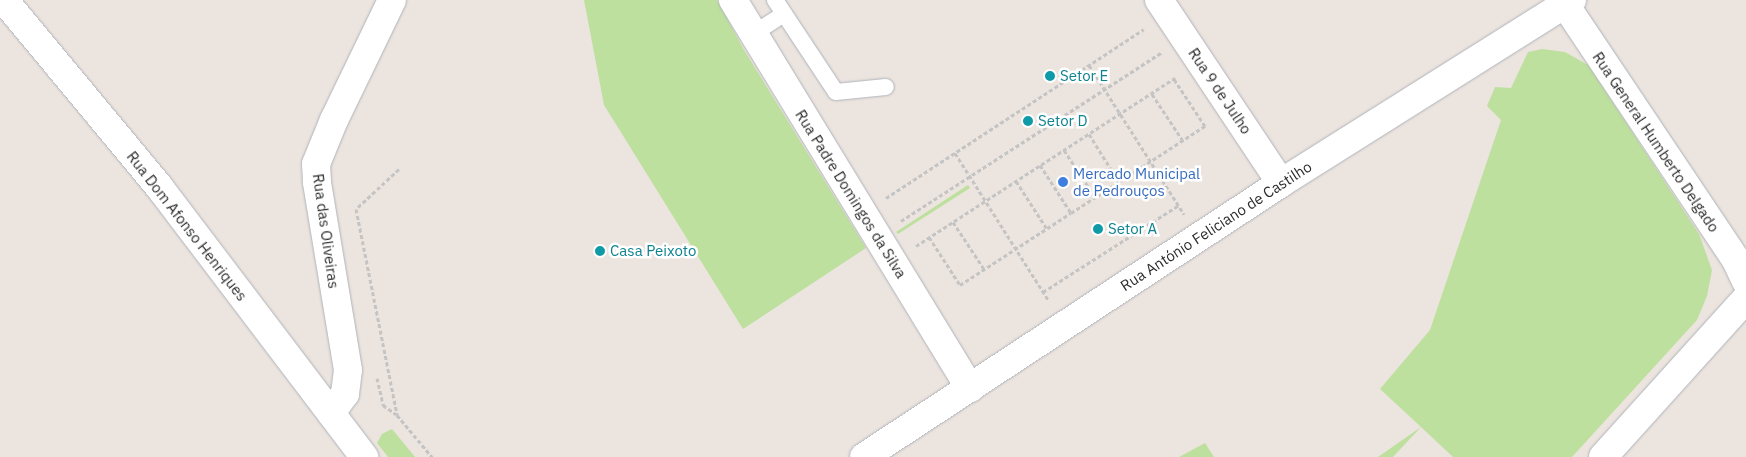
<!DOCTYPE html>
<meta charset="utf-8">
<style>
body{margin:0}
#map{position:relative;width:1746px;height:457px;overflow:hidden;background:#ece4de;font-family:"IBM Plex Sans",sans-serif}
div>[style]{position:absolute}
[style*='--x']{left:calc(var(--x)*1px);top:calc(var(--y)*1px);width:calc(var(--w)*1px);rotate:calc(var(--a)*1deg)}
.green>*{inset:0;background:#bde09e}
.path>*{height:3px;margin-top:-1.5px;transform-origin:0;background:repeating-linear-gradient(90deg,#c4c4c4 0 4px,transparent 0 6.5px)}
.roads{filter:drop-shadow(0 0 1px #afb3bb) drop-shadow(0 0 1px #afb3bb)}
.service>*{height:16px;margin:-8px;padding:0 8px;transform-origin:8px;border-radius:8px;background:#fff}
.minor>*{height:28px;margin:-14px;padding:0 14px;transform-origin:14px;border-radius:14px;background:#fff}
.secondary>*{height:28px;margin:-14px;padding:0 14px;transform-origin:14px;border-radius:14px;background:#fff}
.dots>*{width:14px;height:14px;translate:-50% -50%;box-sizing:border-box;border:2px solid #fff;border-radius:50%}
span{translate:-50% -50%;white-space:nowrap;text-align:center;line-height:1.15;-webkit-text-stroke:5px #fff;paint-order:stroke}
.culture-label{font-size:15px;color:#0d838f}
.left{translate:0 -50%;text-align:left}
.street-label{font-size:15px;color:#2b2b2b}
.shop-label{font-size:15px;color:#366cbe}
</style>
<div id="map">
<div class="green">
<i style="clip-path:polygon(584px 0,717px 0,744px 50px,866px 248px,743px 329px,604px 105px)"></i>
<i style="clip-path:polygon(1542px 49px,1565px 52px,1588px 65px,1699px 234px,1712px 270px,1707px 296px,1697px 320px,1572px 457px,1453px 457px,1421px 427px,1393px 457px,1378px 457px,1421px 427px,1380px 389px,1430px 330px,1501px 120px,1487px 106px,1495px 87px,1511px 88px,1528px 52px)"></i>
<i style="clip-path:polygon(968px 185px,970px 188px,898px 234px,896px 232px)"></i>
<i style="clip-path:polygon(392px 429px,415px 457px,388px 457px,377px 443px,382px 434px)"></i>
<i style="clip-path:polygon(1205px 443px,1214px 457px,1179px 457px)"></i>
</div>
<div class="path">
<i style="--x:1089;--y:65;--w:177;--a:57.5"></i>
<i style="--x:1152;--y:94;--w:56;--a:56.6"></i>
<i style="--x:1089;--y:134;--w:57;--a:58"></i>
<i style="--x:1064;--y:150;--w:56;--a:56.6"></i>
<i style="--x:955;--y:153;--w:175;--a:57.6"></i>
<i style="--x:1040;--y:165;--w:57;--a:57.1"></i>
<i style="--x:399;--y:169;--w:59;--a:137.1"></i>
<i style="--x:356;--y:209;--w:210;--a:78.7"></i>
<i style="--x:397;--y:415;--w:55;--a:50.2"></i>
<i style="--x:1016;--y:181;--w:57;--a:57.1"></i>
<i style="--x:886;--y:198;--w:308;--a:-33.2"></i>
<i style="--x:901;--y:221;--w:310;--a:-32.9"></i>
<i style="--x:953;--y:222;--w:56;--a:56.6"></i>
<i style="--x:929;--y:237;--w:57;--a:57.1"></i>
<i style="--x:960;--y:285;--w:132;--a:-33"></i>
<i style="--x:1071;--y:213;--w:160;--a:-33"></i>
<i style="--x:1205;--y:126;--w:56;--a:-123.4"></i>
<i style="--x:916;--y:246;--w:309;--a:-33"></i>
<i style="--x:1043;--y:292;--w:161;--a:-32.6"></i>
<i style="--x:377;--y:378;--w:28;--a:77"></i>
<i style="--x:383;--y:405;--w:16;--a:35"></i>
</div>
<div class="roads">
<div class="service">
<i style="--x:775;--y:0;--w:110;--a:56.5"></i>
<i style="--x:836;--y:92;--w:50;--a:-5.7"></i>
<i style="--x:753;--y:34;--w:37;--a:-33"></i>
</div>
<div class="minor">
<i style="--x:733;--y:0;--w:455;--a:58.6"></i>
<i style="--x:1159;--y:0;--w:220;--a:56.3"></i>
<i style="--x:1562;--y:0;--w:313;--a:56.2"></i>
<i style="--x:1736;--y:260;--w:23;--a:65"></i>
<i style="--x:331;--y:413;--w:24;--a:-54"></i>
<i style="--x:345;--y:394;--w:24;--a:-83"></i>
<i style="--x:348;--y:370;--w:191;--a:-99.4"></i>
<i style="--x:317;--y:182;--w:18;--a:-93"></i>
<i style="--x:316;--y:164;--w:48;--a:-67.8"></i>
<i style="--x:334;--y:120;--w:133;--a:-64.2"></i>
<i style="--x:864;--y:457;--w:499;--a:-33.3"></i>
<i style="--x:1281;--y:183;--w:344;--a:-32.2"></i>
<i style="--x:1603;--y:457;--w:213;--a:-47.9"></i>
</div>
<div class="secondary">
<i style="--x:4;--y:0;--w:244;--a:50.3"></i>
<i style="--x:160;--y:188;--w:338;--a:52.8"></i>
</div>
</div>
<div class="dots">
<i style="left:1050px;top:76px;background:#0f9aa8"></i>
<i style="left:1028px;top:121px;background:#0f9aa8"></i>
<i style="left:1063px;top:182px;background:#3f7fe0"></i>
<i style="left:1098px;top:229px;background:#0f9aa8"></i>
<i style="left:600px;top:251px;background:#0f9aa8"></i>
</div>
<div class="culture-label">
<span class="left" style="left:1060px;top:76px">Setor E</span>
<span class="left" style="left:1038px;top:121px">Setor D</span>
<span class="left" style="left:1108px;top:229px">Setor A</span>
<span class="left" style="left:610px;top:251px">Casa Peixoto</span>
</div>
<div class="street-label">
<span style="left:1220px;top:91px;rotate:56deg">Rua 9 de Julho</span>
<span style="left:1656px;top:142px;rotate:56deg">Rua General Humberto Delgado</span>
<span style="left:851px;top:194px;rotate:58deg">Rua Padre Domingos da Silva</span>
<span style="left:187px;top:226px;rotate:52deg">Rua Dom Afonso Henriques</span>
<span style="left:1216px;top:226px;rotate:-33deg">Rua António Feliciano de Castilho</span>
<span style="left:326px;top:231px;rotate:82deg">Rua das Oliveiras</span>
</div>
<div class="shop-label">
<span class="left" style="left:1073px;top:182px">Mercado Municipal<br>de Pedrouços</span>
</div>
</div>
